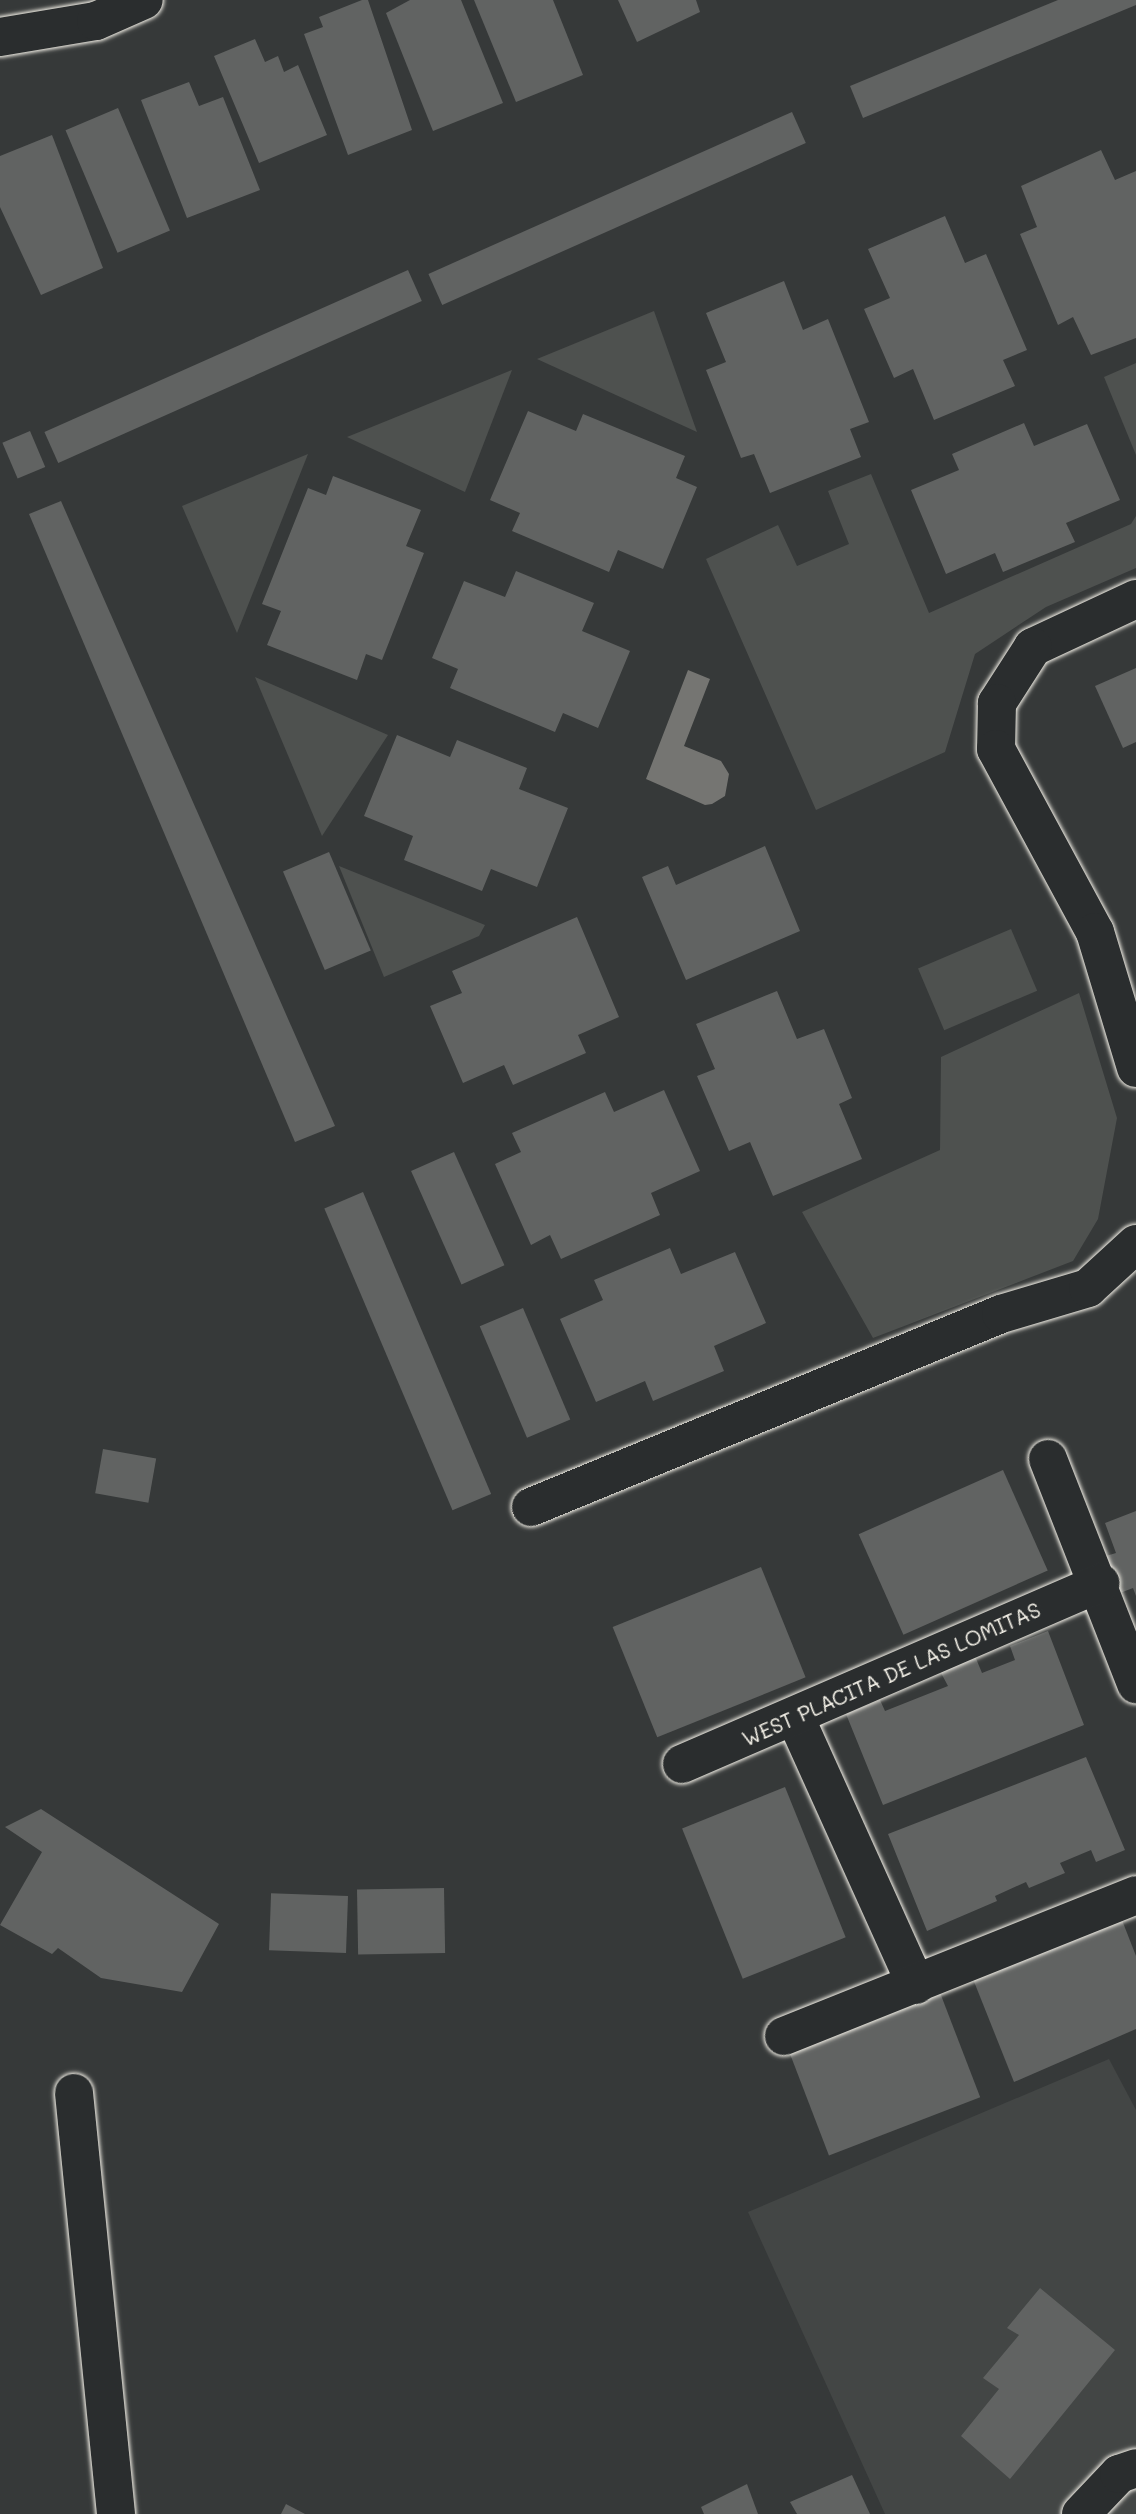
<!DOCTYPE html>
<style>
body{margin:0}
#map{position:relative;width:1136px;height:2514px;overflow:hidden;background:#363939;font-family:Mali,sans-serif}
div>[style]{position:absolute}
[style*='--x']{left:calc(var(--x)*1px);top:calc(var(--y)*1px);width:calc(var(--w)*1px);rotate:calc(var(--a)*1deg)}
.built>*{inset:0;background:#434645}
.green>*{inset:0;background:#4e514f;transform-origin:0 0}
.water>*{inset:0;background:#757572}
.building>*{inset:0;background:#616362;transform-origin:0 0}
.roads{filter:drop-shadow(0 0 2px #f4f1e8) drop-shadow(0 0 2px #f4f1e8)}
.minor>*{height:38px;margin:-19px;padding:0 19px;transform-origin:19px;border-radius:19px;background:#2a2d2e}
span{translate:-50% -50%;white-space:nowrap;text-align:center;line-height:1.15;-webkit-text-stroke:5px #2a2d2e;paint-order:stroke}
.street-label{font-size:21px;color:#f4f1e8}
</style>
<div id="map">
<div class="built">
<i style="clip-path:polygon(1109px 2059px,1136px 2110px,1136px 2514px,885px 2514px,748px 2212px)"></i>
</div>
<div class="green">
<i style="clip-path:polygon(654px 311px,697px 432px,537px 359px)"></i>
<i style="clip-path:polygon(1136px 363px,1136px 455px,1104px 377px)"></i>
<i style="clip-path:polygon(512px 370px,465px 492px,347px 437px)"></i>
<i style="clip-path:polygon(308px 454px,237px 633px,182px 506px)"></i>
<i style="clip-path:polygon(871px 474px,929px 613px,1131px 524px,1136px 516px,1136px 568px,1046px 607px,975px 654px,945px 752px,816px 810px,706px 559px,778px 525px,797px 566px,849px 544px,828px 491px)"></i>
<i style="clip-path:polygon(255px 677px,388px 735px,322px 836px)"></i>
<i style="clip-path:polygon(339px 866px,485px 925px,479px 936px,384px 977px)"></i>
<i style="left:1011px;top:929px;width:67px;height:101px;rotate:67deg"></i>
<i style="clip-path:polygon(1079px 993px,1117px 1118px,1098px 1219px,1073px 1261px,873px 1338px,802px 1212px,940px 1150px,941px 1057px)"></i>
</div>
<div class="water">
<i style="clip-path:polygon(688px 670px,710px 679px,684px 746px,721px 761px,729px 774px,725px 796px,712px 804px,705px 805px,646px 779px)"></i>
</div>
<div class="building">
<i style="clip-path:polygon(362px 0,368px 0,412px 130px,348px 155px,304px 34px,323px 27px,319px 17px)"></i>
<i style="clip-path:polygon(410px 0,461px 0,503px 103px,433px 131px,386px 13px)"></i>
<i style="clip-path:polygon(474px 0,553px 0,583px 75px,516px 102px)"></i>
<i style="clip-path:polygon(618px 0,696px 0,700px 12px,637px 42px)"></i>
<i style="clip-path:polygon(1058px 0,1136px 0,1136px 5px,863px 118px,850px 86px)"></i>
<i style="clip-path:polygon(255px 39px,265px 62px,278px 56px,284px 72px,298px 65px,327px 135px,259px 163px,214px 56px)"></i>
<i style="clip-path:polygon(189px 82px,199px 106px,223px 97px,260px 190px,187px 218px,141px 100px)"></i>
<i style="left:118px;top:108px;width:133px;height:57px;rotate:67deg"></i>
<i style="left:792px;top:112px;width:34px;height:398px;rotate:66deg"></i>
<i style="clip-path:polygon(52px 135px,103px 268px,41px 295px,0 207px,0 156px)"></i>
<i style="clip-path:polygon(1101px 150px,1115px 180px,1136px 171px,1136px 338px,1091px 355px,1073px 317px,1058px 325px,1020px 234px,1037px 227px,1021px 186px)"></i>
<i style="clip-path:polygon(945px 216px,965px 263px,986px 254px,1027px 350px,1003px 360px,1015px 386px,934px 420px,913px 369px,894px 378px,864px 309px,890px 298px,868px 249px)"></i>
<i style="left:408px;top:270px;width:34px;height:398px;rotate:66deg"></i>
<i style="clip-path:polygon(784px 281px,803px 330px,828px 319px,869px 422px,850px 429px,861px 457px,770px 493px,754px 454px,741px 458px,706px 370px,726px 362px,706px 313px)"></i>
<i style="clip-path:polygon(528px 411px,576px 431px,583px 414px,685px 456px,676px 478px,697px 487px,663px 569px,618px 550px,609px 572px,512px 531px,520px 513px,490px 500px)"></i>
<i style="clip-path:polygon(1024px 423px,1034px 446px,1087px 424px,1120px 500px,1066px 523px,1075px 542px,1003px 572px,995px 553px,946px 574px,911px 490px,959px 470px,952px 454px)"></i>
<i style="left:30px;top:431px;width:39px;height:30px;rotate:67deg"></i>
<i style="clip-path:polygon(333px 476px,421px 510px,406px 546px,424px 553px,382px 660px,366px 654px,357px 680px,267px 645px,281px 611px,262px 604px,308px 488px,326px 495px)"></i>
<i style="clip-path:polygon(61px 501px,335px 1126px,295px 1142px,29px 514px)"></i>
<i style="clip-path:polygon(516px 571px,594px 603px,582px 631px,630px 651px,598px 728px,563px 713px,555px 732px,450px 688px,458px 669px,432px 658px,464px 581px,505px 597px)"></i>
<i style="clip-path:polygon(1136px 668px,1136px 742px,1123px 748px,1095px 686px)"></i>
<i style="clip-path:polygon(397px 735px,450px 757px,457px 740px,527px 768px,519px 789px,568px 808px,537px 887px,491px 869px,482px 891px,404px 860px,413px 836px,364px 816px)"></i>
<i style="clip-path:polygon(765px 846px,800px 931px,686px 980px,642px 877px,668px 866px,676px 885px)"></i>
<i style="left:329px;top:852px;width:107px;height:50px;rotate:67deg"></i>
<i style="clip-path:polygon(577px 917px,619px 1017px,578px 1035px,586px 1053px,513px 1085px,504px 1065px,463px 1083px,430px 1006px,462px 993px,452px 971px)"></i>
<i style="clip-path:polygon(777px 991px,797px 1039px,824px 1029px,852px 1098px,839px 1104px,862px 1159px,773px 1196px,750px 1142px,729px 1151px,697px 1076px,715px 1069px,696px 1024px)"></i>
<i style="clip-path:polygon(664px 1090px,700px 1171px,651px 1193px,660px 1215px,561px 1259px,550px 1235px,531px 1245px,495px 1164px,521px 1152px,512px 1133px,605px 1092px,614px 1112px)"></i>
<i style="left:454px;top:1152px;width:124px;height:47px;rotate:66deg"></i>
<i style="left:363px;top:1192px;width:328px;height:42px;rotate:67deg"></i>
<i style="clip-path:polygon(670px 1248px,681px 1274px,735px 1252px,766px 1323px,714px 1346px,724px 1371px,653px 1401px,645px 1381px,596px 1402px,560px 1319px,603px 1300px,594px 1280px)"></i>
<i style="left:523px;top:1308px;width:121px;height:47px;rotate:67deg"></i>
<i style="left:103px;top:1449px;width:54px;height:45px;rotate:10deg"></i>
<i style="left:1003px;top:1470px;width:110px;height:158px;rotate:66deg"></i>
<i style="clip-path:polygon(1136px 1511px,1136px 1596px,1133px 1588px,1120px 1593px,1106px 1556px,1116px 1553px,1105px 1523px)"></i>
<i style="left:761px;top:1567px;width:119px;height:160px;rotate:68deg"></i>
<i style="clip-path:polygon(1048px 1631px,1084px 1725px,883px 1805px,846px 1714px,880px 1700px,885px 1711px,948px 1686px,940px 1671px,975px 1656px,982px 1673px,1015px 1660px,1010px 1646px)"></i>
<i style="clip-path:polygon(1086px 1757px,1125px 1850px,1096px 1862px,1091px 1850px,1060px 1863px,1065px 1873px,1029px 1888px,1026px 1882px,995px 1896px,997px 1901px,927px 1931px,888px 1834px)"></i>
<i style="left:785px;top:1787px;width:162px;height:111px;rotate:68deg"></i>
<i style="clip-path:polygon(41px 1809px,219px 1924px,182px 1992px,101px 1978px,58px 1948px,52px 1954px,0 1925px,42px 1852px,5px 1827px)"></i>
<i style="left:444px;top:1888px;width:65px;height:87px;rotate:89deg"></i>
<i style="left:348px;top:1896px;width:57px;height:77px;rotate:92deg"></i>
<i style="clip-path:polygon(1120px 1915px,1136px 1956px,1136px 2029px,1014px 2082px,973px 1979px)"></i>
<i style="left:939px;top:1990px;width:115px;height:162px;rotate:69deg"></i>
<i style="clip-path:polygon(1040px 2288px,1115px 2350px,1010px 2479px,961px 2436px,999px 2389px,983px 2378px,1019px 2335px,1007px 2328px)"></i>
<i style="clip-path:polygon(852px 2475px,870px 2514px,797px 2514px,790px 2502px)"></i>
<i style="clip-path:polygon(747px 2484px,758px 2514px,704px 2514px,701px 2507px)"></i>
<i style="clip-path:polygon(286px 2504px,305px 2514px,281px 2514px)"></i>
</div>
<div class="roads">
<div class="minor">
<i style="--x:0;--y:37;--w:97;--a:-9.5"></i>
<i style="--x:96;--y:21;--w:52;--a:-23.6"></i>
<i style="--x:1136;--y:599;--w:114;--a:155"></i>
<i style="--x:1033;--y:647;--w:67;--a:122.7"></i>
<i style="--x:997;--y:703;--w:46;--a:91.2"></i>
<i style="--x:996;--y:749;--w:208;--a:61.6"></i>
<i style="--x:1095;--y:932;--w:142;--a:73.2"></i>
<i style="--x:1048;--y:1459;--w:242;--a:68.6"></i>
<i style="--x:531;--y:1507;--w:508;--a:-22.32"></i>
<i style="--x:1001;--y:1314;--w:91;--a:-16.6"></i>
<i style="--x:1088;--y:1288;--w:65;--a:-42.5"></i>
<i style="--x:795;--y:1717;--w:294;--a:65.7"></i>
<i style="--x:682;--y:1764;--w:456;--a:-23.4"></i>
<i style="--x:784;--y:2036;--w:379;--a:-21.8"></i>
<i style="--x:74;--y:2093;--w:423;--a:84.3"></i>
<i style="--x:1081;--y:2514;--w:55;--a:-46.5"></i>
<i style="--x:1119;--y:2474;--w:18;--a:-19"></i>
</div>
</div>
<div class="street-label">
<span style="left:891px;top:1674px;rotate:-24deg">WEST PLACITA DE LAS LOMITAS</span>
</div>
</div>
